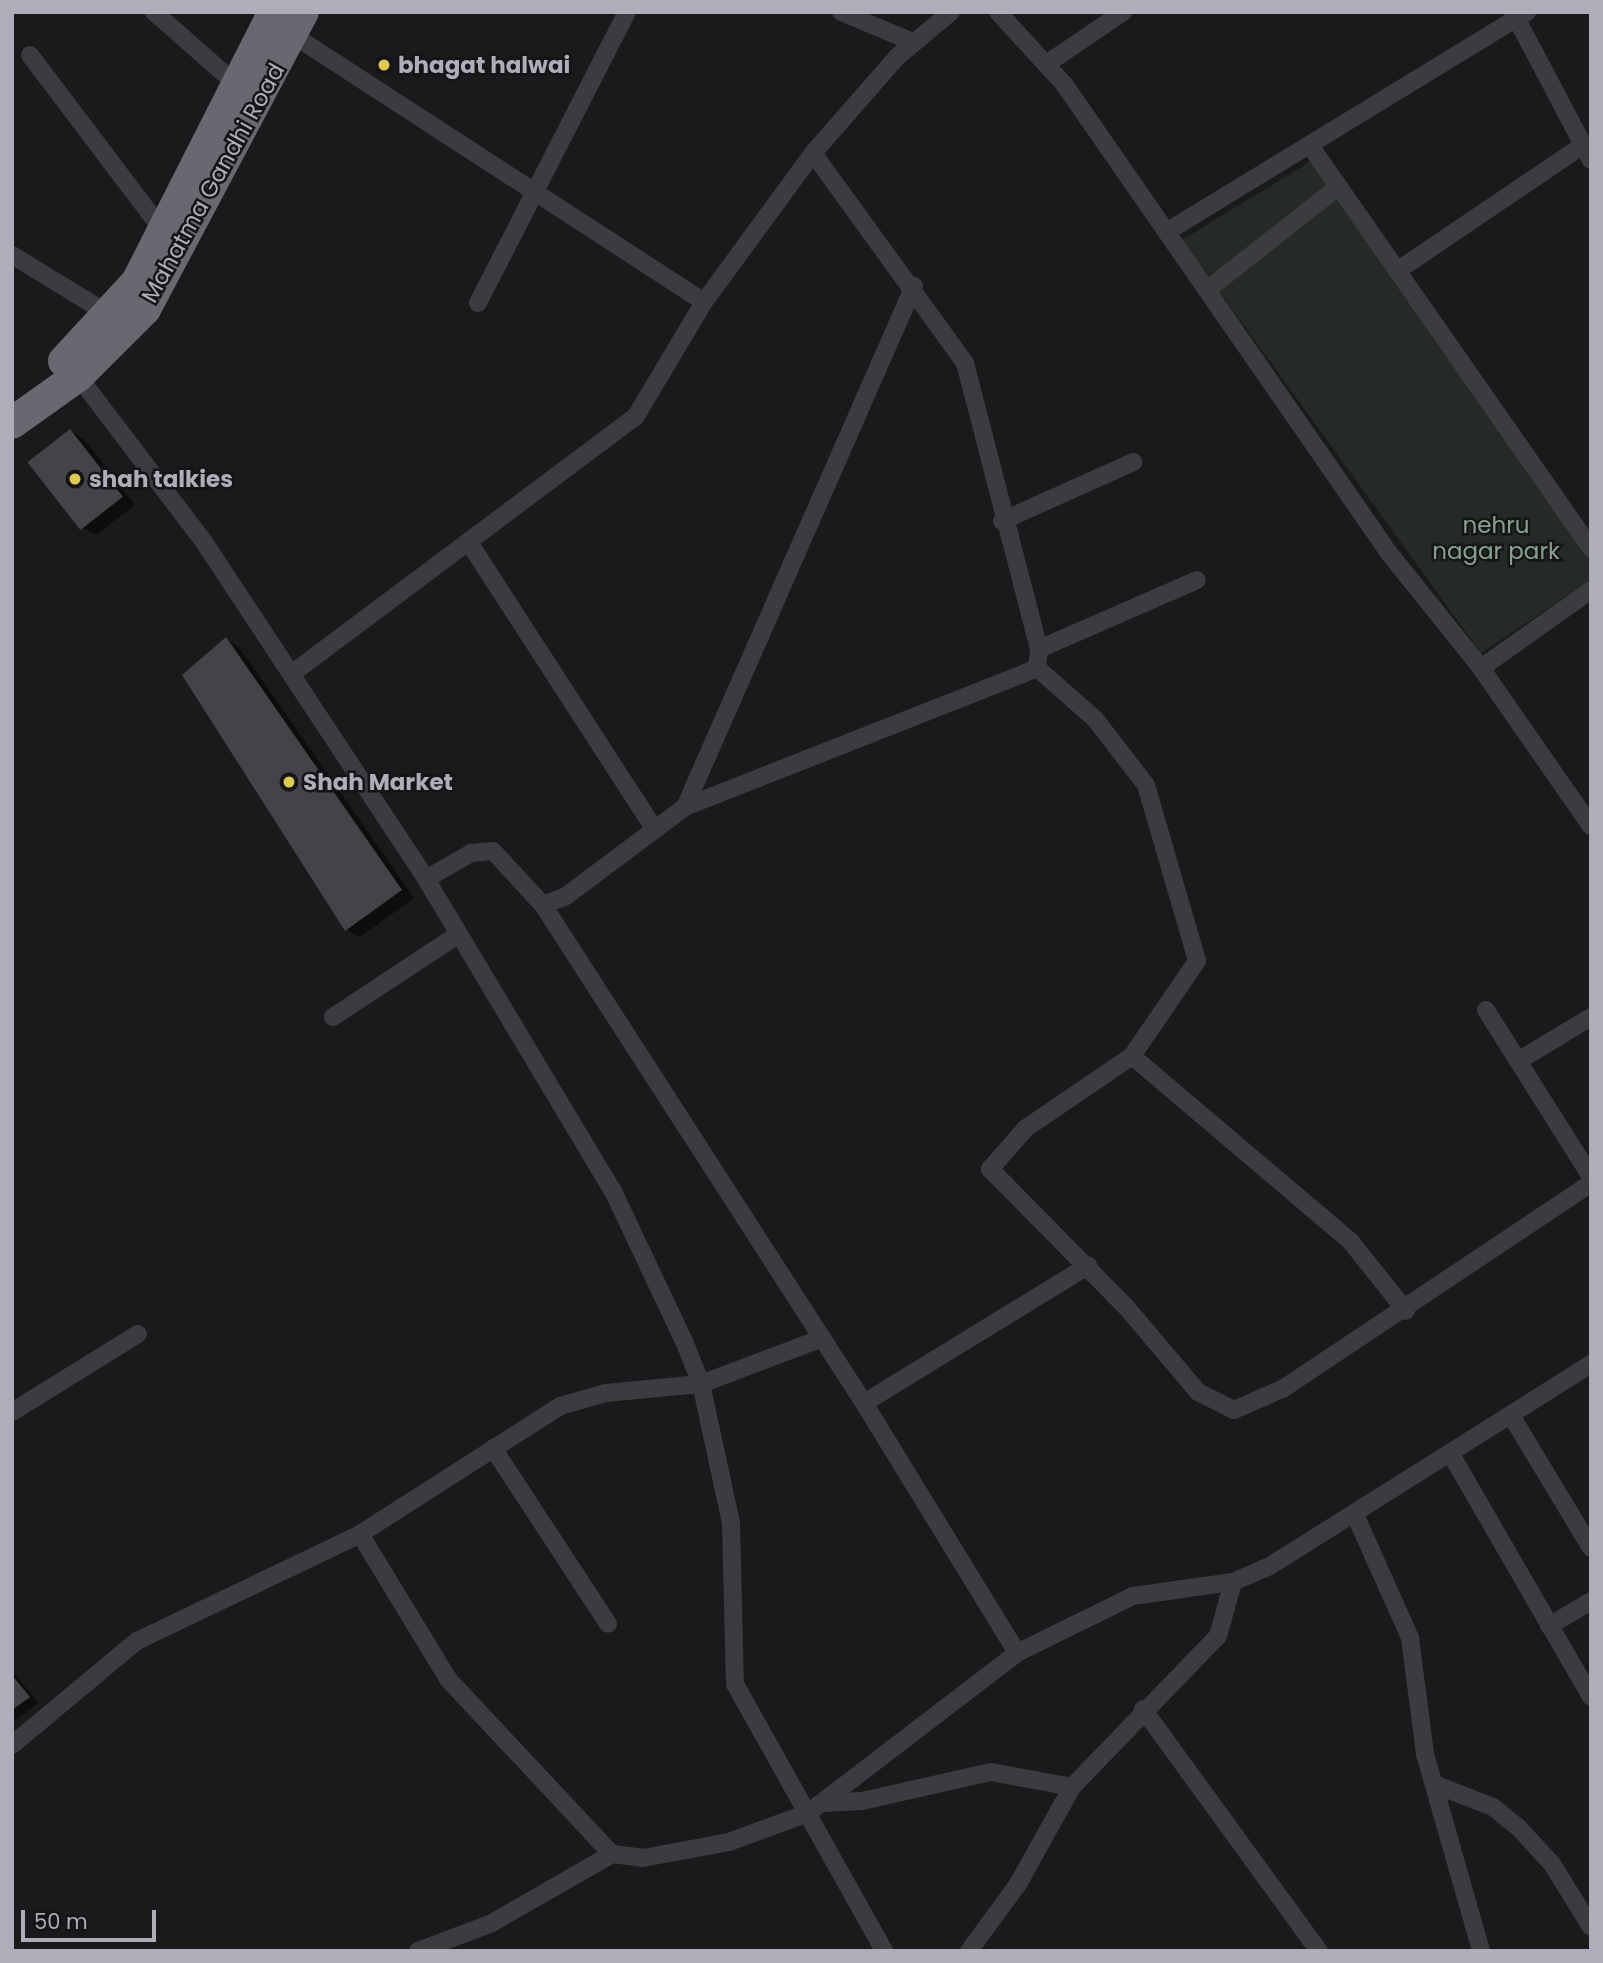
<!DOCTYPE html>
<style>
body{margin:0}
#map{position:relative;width:1603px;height:1963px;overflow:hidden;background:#1a191b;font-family:Poppins,sans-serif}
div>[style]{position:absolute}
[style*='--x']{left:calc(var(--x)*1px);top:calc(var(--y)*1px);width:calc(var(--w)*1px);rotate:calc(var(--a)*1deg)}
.green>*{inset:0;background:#242b26}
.shadow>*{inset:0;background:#0007}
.building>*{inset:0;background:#444348;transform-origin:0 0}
.street>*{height:18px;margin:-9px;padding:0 9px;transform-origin:9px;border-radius:9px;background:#3b3b40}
.highway>*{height:32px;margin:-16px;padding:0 16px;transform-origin:16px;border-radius:16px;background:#676870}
.dots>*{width:19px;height:19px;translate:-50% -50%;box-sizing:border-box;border:4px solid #151416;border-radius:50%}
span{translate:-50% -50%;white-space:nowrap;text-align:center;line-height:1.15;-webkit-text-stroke:5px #151416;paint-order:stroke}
.poi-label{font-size:23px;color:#adaeb9;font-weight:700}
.left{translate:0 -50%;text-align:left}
.street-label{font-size:23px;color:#adaeb9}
.park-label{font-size:23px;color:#86a28d}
.frame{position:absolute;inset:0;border:14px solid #adaeb9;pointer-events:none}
.scale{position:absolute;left:21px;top:1910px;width:135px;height:32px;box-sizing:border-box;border:4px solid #adaeb9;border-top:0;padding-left:9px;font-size:21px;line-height:24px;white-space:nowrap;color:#adaeb9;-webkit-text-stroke:5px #151416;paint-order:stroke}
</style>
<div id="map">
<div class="green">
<i style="clip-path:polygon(1316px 158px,1591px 534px,1591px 580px,1481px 653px,1182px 240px)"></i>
</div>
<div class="shadow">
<i style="clip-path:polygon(71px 431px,84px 439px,135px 505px,96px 535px,83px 528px)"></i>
<i style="clip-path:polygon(226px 639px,239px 647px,414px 898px,360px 937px,347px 930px,184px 675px)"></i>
<i style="clip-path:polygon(12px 1670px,38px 1703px,12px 1723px)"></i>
</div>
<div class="building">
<i style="left:70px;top:429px;width:86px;height:54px;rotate:52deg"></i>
<i style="clip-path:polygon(226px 637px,402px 890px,345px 931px,182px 675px)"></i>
<i style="clip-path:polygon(12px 1675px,30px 1697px,12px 1710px)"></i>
</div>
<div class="street">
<i style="--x:154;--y:12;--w:111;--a:41.3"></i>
<i style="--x:841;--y:12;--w:78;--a:22.6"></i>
<i style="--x:998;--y:12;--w:98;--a:47.5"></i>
<i style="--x:1064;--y:84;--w:571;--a:55.28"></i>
<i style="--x:1389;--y:553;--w:147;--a:51.3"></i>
<i style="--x:1481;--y:668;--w:193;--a:55.2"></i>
<i style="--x:1513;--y:12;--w:167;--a:62.2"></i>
<i style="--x:293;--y:35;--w:490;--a:33"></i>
<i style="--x:30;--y:55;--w:222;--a:52.9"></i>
<i style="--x:1048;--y:63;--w:91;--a:-34.2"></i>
<i style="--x:1311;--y:147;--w:489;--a:55.1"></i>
<i style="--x:1168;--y:231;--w:421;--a:-31.4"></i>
<i style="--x:12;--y:255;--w:117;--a:31.4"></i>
<i style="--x:1397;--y:271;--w:225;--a:-34.1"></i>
<i style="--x:1207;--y:290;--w:167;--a:-38.2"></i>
<i style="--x:478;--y:303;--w:327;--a:-62.9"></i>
<i style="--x:78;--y:376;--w:208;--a:52.8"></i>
<i style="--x:204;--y:542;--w:404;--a:56.6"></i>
<i style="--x:426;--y:879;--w:52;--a:-30"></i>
<i style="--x:471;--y:853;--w:22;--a:-5"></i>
<i style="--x:493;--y:851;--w:74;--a:47.2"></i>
<i style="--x:543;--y:905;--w:592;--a:57.2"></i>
<i style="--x:864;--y:1403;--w:293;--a:58.5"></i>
<i style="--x:1002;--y:521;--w:144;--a:-24.2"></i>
<i style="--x:470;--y:544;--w:337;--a:57.1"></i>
<i style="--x:1039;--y:649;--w:172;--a:-23.6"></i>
<i style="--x:1037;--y:668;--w:77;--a:41.3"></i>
<i style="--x:1095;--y:719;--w:83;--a:52.3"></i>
<i style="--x:1146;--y:785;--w:183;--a:73.8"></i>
<i style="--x:1197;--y:961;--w:115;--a:124.4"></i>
<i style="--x:1132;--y:1056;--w:128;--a:145.8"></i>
<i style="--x:1026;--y:1128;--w:55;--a:131.3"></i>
<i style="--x:990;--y:1169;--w:195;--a:45.4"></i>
<i style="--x:1127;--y:1308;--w:110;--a:49.8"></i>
<i style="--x:1198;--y:1392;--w:40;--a:26.6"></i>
<i style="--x:1234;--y:1410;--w:55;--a:-23.7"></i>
<i style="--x:1284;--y:1388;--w:369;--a:-33.7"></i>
<i style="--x:1481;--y:668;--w:135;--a:-35.3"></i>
<i style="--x:294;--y:672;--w:427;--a:-36.8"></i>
<i style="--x:636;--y:416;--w:133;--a:-59.2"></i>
<i style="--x:704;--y:302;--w:185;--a:-53.8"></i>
<i style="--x:813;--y:153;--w:128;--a:-48.8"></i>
<i style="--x:897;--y:57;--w:70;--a:-39.8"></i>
<i style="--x:685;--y:807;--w:569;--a:-66.27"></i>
<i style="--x:426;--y:879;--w:364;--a:59.1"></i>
<i style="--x:613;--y:1191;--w:166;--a:64.7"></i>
<i style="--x:684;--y:1341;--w:46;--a:68.4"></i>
<i style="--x:701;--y:1384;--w:142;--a:77.8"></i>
<i style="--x:731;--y:1523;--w:161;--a:88.6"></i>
<i style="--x:735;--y:1684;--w:306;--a:60.8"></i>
<i style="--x:543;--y:905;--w:25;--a:-21"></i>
<i style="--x:566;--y:896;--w:149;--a:-36.8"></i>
<i style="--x:685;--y:807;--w:378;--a:-21.5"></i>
<i style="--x:1037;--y:668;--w:19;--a:-84"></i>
<i style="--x:1039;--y:649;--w:295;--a:-104.5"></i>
<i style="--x:965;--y:363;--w:259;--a:-125.9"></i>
<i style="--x:1486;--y:1010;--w:197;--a:57.8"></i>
<i style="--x:333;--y:1017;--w:151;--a:-33.4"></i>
<i style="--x:1132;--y:1056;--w:287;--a:40.3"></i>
<i style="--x:1351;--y:1242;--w:88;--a:51.4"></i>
<i style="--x:1518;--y:1061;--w:85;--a:-31.1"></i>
<i style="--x:864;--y:1403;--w:263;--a:-31.5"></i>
<i style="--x:12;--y:1412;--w:148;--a:-31.8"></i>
<i style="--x:1512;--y:1417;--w:153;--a:58.9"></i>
<i style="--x:493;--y:1448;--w:210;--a:56.8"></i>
<i style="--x:1452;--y:1456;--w:278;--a:60"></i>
<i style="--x:1356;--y:1517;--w:133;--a:65.9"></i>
<i style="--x:1410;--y:1638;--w:117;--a:82.6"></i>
<i style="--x:1425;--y:1754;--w:205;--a:74.1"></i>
<i style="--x:360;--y:1534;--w:170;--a:58.7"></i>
<i style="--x:448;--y:1679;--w:240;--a:46.9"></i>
<i style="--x:612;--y:1854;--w:31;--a:7"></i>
<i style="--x:643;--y:1858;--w:87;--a:-10.5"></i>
<i style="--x:729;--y:1842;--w:84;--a:-20.2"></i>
<i style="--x:808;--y:1813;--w:263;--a:-37.4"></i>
<i style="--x:1017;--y:1653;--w:129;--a:-26.2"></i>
<i style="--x:1133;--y:1596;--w:101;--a:-8"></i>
<i style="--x:1233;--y:1582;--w:40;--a:-23.4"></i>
<i style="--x:1270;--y:1566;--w:379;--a:-32.2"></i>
<i style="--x:1549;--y:1626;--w:49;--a:-30.8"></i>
<i style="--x:1143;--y:1709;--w:299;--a:54"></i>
<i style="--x:12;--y:1745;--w:163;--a:-39.8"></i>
<i style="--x:137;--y:1641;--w:247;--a:-25.6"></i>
<i style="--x:360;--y:1534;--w:237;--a:-32.6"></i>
<i style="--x:560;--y:1406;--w:48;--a:-15.8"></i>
<i style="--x:606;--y:1393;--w:95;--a:-5.4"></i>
<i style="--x:701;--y:1384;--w:127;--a:-20.7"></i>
<i style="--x:1434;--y:1784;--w:63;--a:21.3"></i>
<i style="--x:1493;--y:1807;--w:32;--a:39"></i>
<i style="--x:1518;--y:1827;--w:50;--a:47.4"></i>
<i style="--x:1552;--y:1864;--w:74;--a:58.2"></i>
<i style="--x:823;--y:1803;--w:39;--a:-3"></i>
<i style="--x:862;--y:1801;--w:132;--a:-12.7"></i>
<i style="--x:991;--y:1772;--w:82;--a:10.5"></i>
<i style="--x:418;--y:1951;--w:77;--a:-20.6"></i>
<i style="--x:490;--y:1924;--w:141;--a:-29.8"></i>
<i style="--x:969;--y:1951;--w:83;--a:-53.8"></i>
<i style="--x:1018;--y:1884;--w:111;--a:-60.9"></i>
<i style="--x:1072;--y:1787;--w:210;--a:-46"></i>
<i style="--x:1218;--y:1636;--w:56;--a:-74.5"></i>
</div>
<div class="highway">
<i style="--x:64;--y:361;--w:108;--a:-47.3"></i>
<i style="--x:137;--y:282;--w:303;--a:-63.1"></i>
<i style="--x:12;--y:423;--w:81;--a:-35.5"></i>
<i style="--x:78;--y:376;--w:95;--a:-45"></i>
<i style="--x:145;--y:309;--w:336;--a:-62"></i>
</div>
<div class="dots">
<i style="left:384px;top:65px;background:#dfca4d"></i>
<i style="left:75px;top:479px;background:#dfca4d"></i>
<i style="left:289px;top:782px;background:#dfca4d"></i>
</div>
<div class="poi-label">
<span class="left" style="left:398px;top:65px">bhagat halwai</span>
<span class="left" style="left:89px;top:479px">shah talkies</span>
<span class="left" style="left:303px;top:782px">Shah Market</span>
</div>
<div class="street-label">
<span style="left:213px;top:183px;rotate:-61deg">Mahatma Gandhi Road</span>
</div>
<div class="park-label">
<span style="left:1496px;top:538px">nehru<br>nagar park</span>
</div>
<div class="frame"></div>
<div class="scale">50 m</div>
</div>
